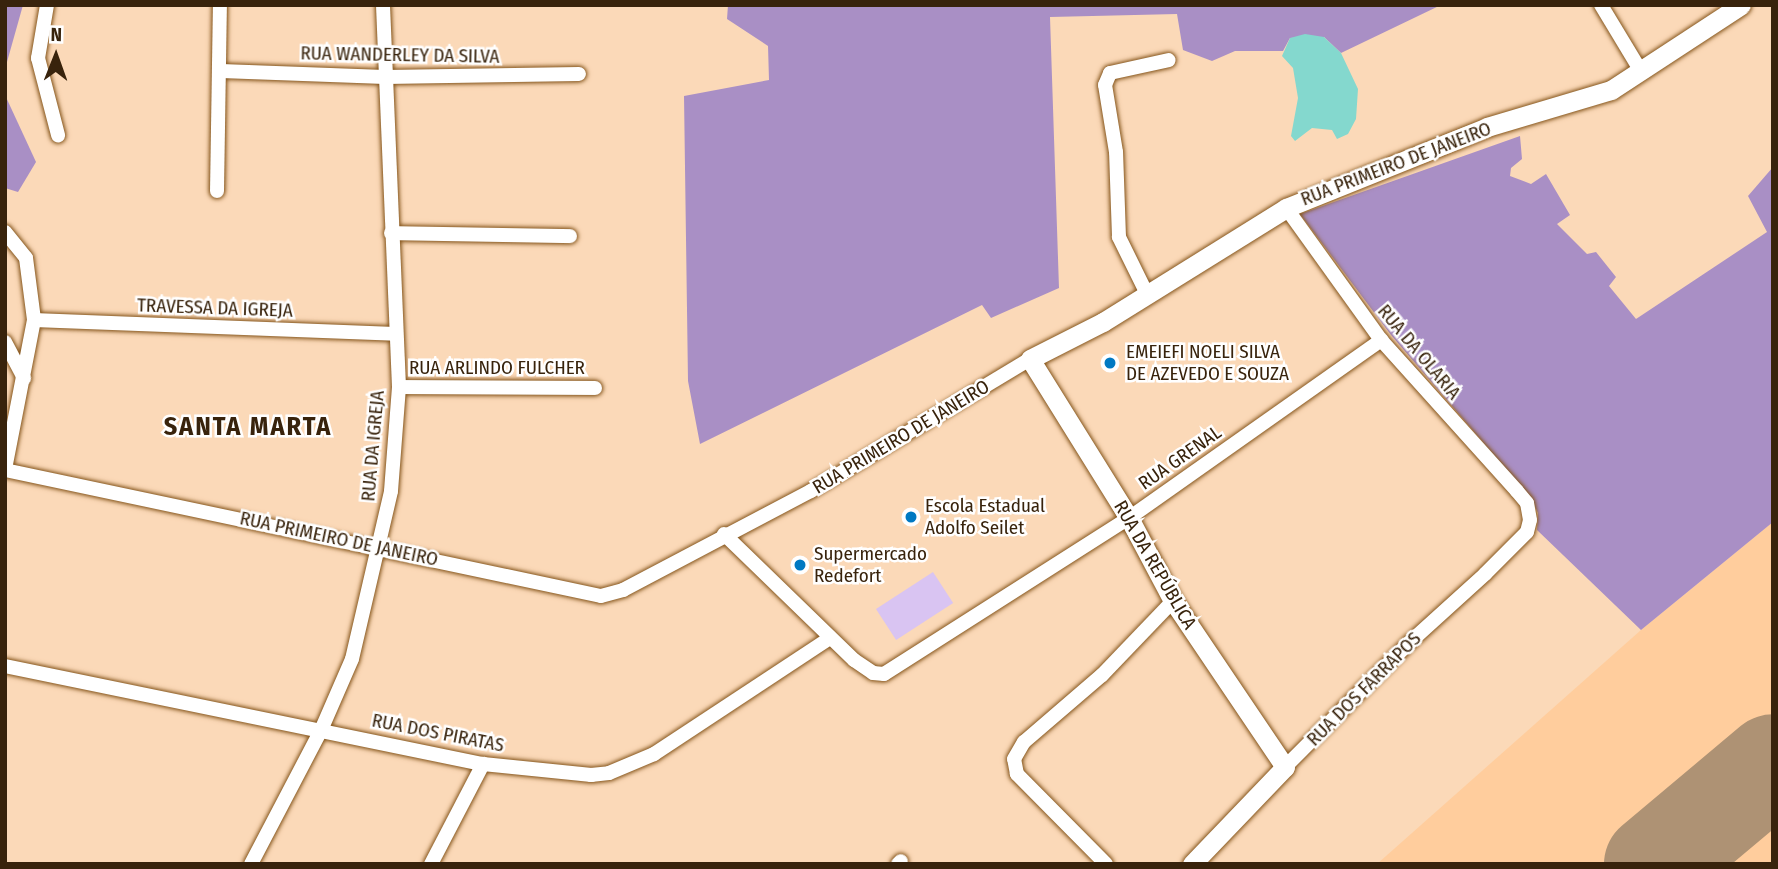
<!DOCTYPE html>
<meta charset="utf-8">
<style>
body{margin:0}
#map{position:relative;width:1778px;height:869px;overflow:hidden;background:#fbd9b8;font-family:"Fira Sans Condensed",sans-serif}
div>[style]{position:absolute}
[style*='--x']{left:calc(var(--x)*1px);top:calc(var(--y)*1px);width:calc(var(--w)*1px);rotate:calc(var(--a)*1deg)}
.built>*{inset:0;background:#ffcd9d}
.green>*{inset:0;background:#d9c4f2;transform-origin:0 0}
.forest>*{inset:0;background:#a98fc5}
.water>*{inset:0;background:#84d8ce}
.runway>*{height:100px;margin:-50px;padding:0 50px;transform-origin:50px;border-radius:50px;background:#ae9274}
.roads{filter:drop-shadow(0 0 2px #85551b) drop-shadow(0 0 2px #85551b)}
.street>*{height:14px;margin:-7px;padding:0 7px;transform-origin:7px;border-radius:7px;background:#fff}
.secondary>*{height:19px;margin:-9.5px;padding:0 9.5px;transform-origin:9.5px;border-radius:9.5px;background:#fff}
.dots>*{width:19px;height:19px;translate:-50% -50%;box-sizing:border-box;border:4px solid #fff;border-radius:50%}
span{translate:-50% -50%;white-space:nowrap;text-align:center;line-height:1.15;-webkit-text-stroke:5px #fff;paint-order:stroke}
.street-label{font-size:19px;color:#38230c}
.poi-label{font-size:19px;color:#38230c}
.left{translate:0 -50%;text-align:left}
.district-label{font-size:26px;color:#38230c;font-weight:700;letter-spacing:2px}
.frame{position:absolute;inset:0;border:7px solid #38230c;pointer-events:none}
.north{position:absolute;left:21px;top:21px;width:70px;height:70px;-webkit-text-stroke:5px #fff;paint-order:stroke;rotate:1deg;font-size:19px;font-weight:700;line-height:28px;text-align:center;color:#38230c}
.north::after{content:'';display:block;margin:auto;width:24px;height:32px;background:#38230c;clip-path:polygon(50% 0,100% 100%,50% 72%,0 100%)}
</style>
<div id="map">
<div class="built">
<i style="clip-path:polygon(1773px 522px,1773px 864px,1377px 864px,1641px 630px)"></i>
</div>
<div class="green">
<i style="left:933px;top:572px;width:37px;height:68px;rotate:57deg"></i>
</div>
<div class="forest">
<i style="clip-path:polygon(5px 5px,23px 5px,5px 69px)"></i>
<i style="clip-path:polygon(728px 5px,1441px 5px,1341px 53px,1324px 37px,1290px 38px,1283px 51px,1235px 51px,1212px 61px,1183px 50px,1177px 14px,1050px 17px,1059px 288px,991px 318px,982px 305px,700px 444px,688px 381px,684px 96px,769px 80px,768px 46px,727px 19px)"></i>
<i style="clip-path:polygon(5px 95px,36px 162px,18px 192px,5px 188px)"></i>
<i style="clip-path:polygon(1520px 136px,1522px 159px,1511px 168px,1510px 176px,1531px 184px,1546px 174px,1570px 215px,1557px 224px,1587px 254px,1596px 252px,1616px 277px,1609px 286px,1636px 319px,1767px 232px,1748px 196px,1773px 167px,1773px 522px,1641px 630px,1537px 530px,1538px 513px,1531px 498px,1391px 335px,1300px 214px)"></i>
</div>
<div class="water">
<i style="clip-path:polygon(1305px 34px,1324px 37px,1341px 53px,1358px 89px,1356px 119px,1348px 134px,1337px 139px,1332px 130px,1312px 128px,1295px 141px,1291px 136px,1298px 98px,1293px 68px,1282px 56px,1290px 38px)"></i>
</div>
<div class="runway">
<i style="--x:1654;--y:864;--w:155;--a:-40"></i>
</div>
<div class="roads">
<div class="street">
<i style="--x:47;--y:5;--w:54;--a:99.6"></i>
<i style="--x:38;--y:58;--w:80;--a:75.4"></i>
<i style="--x:1601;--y:5;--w:79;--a:58.9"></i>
<i style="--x:221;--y:71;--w:164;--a:2.1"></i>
<i style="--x:385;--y:77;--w:194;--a:-0.9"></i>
<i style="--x:217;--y:191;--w:186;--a:-89.1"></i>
<i style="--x:5;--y:232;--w:33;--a:51"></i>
<i style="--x:26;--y:258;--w:63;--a:82.6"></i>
<i style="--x:34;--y:320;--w:152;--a:101"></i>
<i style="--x:391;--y:233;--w:179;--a:1"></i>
<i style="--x:1147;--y:294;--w:64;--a:-116.2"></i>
<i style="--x:1119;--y:237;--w:85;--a:-92"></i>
<i style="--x:1116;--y:152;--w:68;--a:-99.3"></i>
<i style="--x:1105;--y:85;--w:13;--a:-67"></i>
<i style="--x:1110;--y:73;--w:60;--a:-12.4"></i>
<i style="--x:34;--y:320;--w:361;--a:2.2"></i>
<i style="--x:5;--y:342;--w:41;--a:62.2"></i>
<i style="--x:399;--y:387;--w:196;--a:0.3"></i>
<i style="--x:5;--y:470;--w:609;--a:11.94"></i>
<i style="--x:601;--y:596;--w:23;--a:-15"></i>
<i style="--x:623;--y:590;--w:212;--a:-27.8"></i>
<i style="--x:811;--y:491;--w:256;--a:-31.1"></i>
<i style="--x:724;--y:534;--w:181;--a:44.1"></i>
<i style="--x:854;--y:660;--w:23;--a:34"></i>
<i style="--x:873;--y:673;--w:11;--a:5"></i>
<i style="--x:884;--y:674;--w:290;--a:-32.5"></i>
<i style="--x:1129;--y:518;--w:309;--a:-35.2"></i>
<i style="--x:5;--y:666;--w:488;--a:11.6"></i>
<i style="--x:483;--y:764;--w:109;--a:5.8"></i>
<i style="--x:591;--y:775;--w:18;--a:-6"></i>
<i style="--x:609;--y:773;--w:49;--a:-22.9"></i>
<i style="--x:654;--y:754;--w:211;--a:-33.4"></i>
<i style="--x:1285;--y:767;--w:175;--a:-45"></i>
<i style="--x:1409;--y:643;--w:103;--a:-42.2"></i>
<i style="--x:1485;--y:574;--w:59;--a:-45"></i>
<i style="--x:1527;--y:532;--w:12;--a:-76"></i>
<i style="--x:1530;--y:520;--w:17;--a:-100"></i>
<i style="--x:1527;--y:503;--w:16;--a:-130"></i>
<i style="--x:1517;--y:491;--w:203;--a:-132"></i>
<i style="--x:1381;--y:340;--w:163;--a:-125.7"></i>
<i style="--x:251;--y:864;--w:153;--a:-62.4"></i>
<i style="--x:322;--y:728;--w:75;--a:-66.5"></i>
<i style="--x:352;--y:659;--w:172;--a:-76.9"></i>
<i style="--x:391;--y:491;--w:104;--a:-85.6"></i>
<i style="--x:399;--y:387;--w:382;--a:-92.4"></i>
<i style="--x:431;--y:864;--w:113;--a:-62.5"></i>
<i style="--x:898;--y:864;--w:4;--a:-45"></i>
<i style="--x:1106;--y:864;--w:127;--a:-134.7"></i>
<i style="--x:1017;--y:774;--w:15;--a:-101"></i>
<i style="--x:1014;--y:759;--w:20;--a:-60"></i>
<i style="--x:1024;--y:742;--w:103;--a:-40.7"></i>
<i style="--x:1102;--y:675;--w:103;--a:-46.2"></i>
</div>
<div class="secondary">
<i style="--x:1192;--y:864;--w:134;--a:-46.2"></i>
<i style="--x:1285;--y:767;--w:200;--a:-124"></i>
<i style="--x:1173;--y:601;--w:94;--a:-117.9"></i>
<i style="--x:1129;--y:518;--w:187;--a:-121.9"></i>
<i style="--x:1030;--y:359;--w:82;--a:-26.9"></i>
<i style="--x:1103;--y:322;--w:216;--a:-31.9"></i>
<i style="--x:1286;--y:208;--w:217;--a:-21.9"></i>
<i style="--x:1487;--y:127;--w:129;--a:-16.6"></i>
<i style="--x:1611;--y:90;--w:155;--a:-33.2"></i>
</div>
</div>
<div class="dots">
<i style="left:1110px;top:363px;background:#0079c2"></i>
<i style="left:911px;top:517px;background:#0079c2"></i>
<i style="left:800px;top:565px;background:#0079c2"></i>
</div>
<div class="street-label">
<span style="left:400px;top:55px;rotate:1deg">RUA WANDERLEY DA SILVA</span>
<span style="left:1396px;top:164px;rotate:-21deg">RUA PRIMEIRO DE JANEIRO</span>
<span style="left:215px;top:308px;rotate:2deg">TRAVESSA DA IGREJA</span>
<span style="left:1419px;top:352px;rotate:50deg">RUA DA OLARIA</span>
<span style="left:497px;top:368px">RUA ARLINDO FULCHER</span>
<span style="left:901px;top:437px;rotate:-31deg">RUA PRIMEIRO DE JANEIRO</span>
<span style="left:373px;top:446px;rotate:-85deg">RUA DA IGREJA</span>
<span style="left:1180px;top:458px;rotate:-35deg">RUA GRENAL</span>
<span style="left:339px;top:539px;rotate:12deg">RUA PRIMEIRO DE JANEIRO</span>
<span style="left:1155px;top:565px;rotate:60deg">RUA DA REPÚBLICA</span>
<span style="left:1364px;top:689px;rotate:-45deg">RUA DOS FARRAPOS</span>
<span style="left:438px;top:733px;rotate:11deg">RUA DOS PIRATAS</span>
</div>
<div class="poi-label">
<span class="left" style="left:1126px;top:363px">EMEIEFI NOELI SILVA<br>DE AZEVEDO E SOUZA</span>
<span class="left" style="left:925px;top:517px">Escola Estadual<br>Adolfo Seilet</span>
<span class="left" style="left:814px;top:565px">Supermercado<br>Redefort</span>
</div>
<div class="district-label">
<span style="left:248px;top:427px">SANTA MARTA</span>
</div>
<div class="frame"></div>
<div class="north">N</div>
</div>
